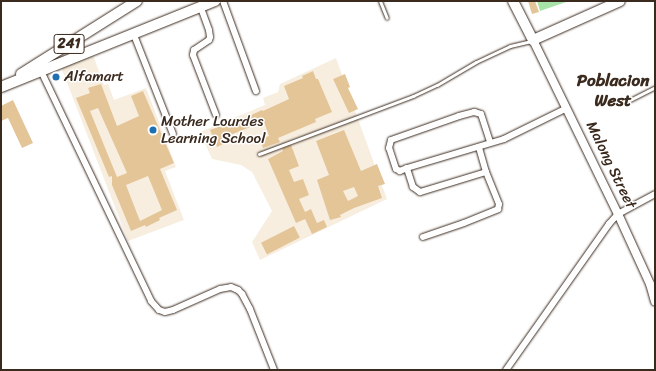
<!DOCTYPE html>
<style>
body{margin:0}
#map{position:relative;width:656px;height:371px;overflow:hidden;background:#fff;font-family:Sriracha,sans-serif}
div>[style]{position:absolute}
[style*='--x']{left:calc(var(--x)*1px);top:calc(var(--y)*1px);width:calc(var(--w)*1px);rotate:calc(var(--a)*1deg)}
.built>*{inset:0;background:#f7eee0}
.green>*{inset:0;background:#a7e2a7}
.building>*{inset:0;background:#e4c597;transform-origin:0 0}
.roads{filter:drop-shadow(0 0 1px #3b2a1e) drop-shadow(0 0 1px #3b2a1e)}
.service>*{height:3px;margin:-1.5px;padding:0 1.5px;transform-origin:1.5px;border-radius:1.5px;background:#fff}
.minor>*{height:6px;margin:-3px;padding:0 3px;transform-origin:3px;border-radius:3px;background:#fff}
.tertiary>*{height:8px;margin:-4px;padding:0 4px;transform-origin:4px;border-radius:4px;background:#fff}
.primary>*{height:10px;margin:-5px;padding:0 5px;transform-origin:5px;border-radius:5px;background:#fff}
.dots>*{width:11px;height:11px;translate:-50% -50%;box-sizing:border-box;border:2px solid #fff;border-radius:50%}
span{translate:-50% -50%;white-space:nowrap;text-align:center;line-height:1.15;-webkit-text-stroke:3px #fff;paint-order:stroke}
.shield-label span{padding:1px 3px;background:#fff;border:1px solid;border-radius:3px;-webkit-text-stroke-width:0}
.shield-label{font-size:14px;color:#3b2a1e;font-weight:700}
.poi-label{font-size:15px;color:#3b2a1e}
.left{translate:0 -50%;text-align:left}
.street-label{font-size:15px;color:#3b2a1e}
.quarter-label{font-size:17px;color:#3b2a1e;font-weight:700}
.frame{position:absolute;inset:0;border:2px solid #3b2a1e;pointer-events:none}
</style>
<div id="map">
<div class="built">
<i style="clip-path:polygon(93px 55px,104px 85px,108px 84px,114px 100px,146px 88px,176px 167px,165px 171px,184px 220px,128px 241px,61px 67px)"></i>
<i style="clip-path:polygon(336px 58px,387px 199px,260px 260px,252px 242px,272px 211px,252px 172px,241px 165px,212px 159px,200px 132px,265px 105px,263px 98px,278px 92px,280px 84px)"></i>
</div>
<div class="green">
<i style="clip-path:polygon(537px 1px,569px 1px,540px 11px)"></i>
</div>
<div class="building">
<i style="clip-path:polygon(528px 1px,535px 1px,539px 12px,532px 14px)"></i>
<i style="clip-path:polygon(313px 71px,316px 79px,318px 79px,332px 112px,315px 119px,316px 122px,278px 138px,280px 142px,263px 148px,260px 139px,269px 136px,263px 119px,250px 125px,250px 127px,223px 138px,225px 143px,217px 147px,210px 130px,249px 116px,262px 110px,263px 111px,289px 99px,284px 86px,303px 78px,302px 76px)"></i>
<i style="clip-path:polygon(345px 74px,350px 87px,348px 88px,358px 109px,349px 113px,333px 79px)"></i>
<i style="clip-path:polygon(evenodd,101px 84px,117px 126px,139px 116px,131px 96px,143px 91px,174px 163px,160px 169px,177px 210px,159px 218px,160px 220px,146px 227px,145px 225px,131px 231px,112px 185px,112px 176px,109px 177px,76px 98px,90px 93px,88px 88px,101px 84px,98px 108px,127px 173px,117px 177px,90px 111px,98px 108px,101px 84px,148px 176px,162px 210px,140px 221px,126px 185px,148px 176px)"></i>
<i style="clip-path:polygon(13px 100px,33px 143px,22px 148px,8px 118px,1px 121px,1px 106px)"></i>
<i style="clip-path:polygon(evenodd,344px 130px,361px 171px,377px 164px,385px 184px,378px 186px,382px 198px,354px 208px,340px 215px,341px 217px,330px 220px,317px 180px,329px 175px,316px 141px,344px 130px,354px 187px,358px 196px,348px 201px,343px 191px,354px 187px)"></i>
<i style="clip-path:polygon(291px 145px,299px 166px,289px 170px,294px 182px,303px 179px,309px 195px,299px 199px,305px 212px,311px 209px,317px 223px,324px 220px,327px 227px,312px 234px,305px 219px,296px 223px,268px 159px,283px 151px,282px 148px)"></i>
<i style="left:294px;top:226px;width:13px;height:37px;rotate:63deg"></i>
</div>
<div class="roads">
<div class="service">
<i style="--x:380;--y:1;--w:18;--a:68"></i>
<i style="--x:630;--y:100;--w:28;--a:-27"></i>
<i style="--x:259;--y:154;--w:165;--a:-20.6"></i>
<i style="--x:413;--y:96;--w:26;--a:-25"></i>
<i style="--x:437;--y:85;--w:45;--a:-30.5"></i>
<i style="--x:476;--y:62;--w:38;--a:-25"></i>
<i style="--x:510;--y:46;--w:23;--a:-13"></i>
</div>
<div class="minor">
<i style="--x:223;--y:1;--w:96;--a:69.9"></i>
<i style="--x:201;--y:8;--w:23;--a:70"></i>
<i style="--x:209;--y:30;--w:7;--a:82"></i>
<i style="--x:210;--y:37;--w:3;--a:108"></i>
<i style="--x:209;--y:40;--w:18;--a:146"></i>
<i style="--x:194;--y:50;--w:5;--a:101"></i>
<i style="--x:193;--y:55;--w:64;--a:69"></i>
<i style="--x:134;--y:35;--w:106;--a:68.5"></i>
<i style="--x:41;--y:71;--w:255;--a:64.4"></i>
<i style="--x:151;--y:301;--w:12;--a:48"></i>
<i style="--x:159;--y:310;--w:6;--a:18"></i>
<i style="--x:165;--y:312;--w:8;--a:-14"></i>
<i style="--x:173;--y:310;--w:51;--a:-24.1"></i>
<i style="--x:220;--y:289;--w:11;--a:-10"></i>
<i style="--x:231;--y:287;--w:8;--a:23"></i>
<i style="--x:238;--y:290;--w:6;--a:45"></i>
<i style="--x:242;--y:294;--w:17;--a:62"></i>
<i style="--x:250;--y:309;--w:66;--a:68.5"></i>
<i style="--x:407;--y:168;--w:8;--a:157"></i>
<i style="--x:400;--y:171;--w:4;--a:-153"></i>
<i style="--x:396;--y:169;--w:22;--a:-108"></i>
<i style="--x:389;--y:148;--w:8;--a:-76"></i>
<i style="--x:391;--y:140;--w:72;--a:-19.4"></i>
<i style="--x:459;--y:116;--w:16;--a:-15"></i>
<i style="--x:474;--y:112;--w:7;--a:16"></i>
<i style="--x:481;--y:114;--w:29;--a:72"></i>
<i style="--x:486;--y:172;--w:69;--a:163.1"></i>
<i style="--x:420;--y:192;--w:9;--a:-144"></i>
<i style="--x:413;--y:187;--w:20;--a:-108"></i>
<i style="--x:407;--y:168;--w:101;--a:-16.6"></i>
<i style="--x:504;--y:139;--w:68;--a:-26.2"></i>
<i style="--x:423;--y:237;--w:43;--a:-18.9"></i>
<i style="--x:464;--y:223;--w:37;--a:-22"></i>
<i style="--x:498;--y:209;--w:5;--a:-79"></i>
<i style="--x:499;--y:204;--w:35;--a:-112"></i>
<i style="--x:486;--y:172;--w:26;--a:-106"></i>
<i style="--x:506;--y:370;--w:179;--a:-54.8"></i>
<i style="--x:609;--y:224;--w:13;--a:-48"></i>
<i style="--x:618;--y:214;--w:42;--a:-28.4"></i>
</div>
<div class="tertiary">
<i style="--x:533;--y:40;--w:194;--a:64"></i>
<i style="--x:618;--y:214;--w:77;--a:65.4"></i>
<i style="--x:650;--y:284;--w:18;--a:74"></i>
</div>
<div class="primary">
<i style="--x:513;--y:1;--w:44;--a:62.9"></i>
<i style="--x:533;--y:40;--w:95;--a:-24.1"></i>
<i style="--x:21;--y:74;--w:137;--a:-32.2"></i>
<i style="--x:1;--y:87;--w:231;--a:-21.9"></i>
</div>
</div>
<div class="dots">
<i style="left:56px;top:77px;background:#1f6fb2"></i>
<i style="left:153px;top:130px;background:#1f6fb2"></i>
</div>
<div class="shield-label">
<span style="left:69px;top:44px">241</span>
</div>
<div class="poi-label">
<span class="left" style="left:64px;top:77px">Alfamart</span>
<span class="left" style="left:161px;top:130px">Mother Lourdes<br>Learning School</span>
</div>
<div class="street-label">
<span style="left:611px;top:165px;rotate:64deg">Malong Street</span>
</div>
<div class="quarter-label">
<span style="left:613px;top:91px">Poblacion<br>West</span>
</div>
<div class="frame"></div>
</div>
